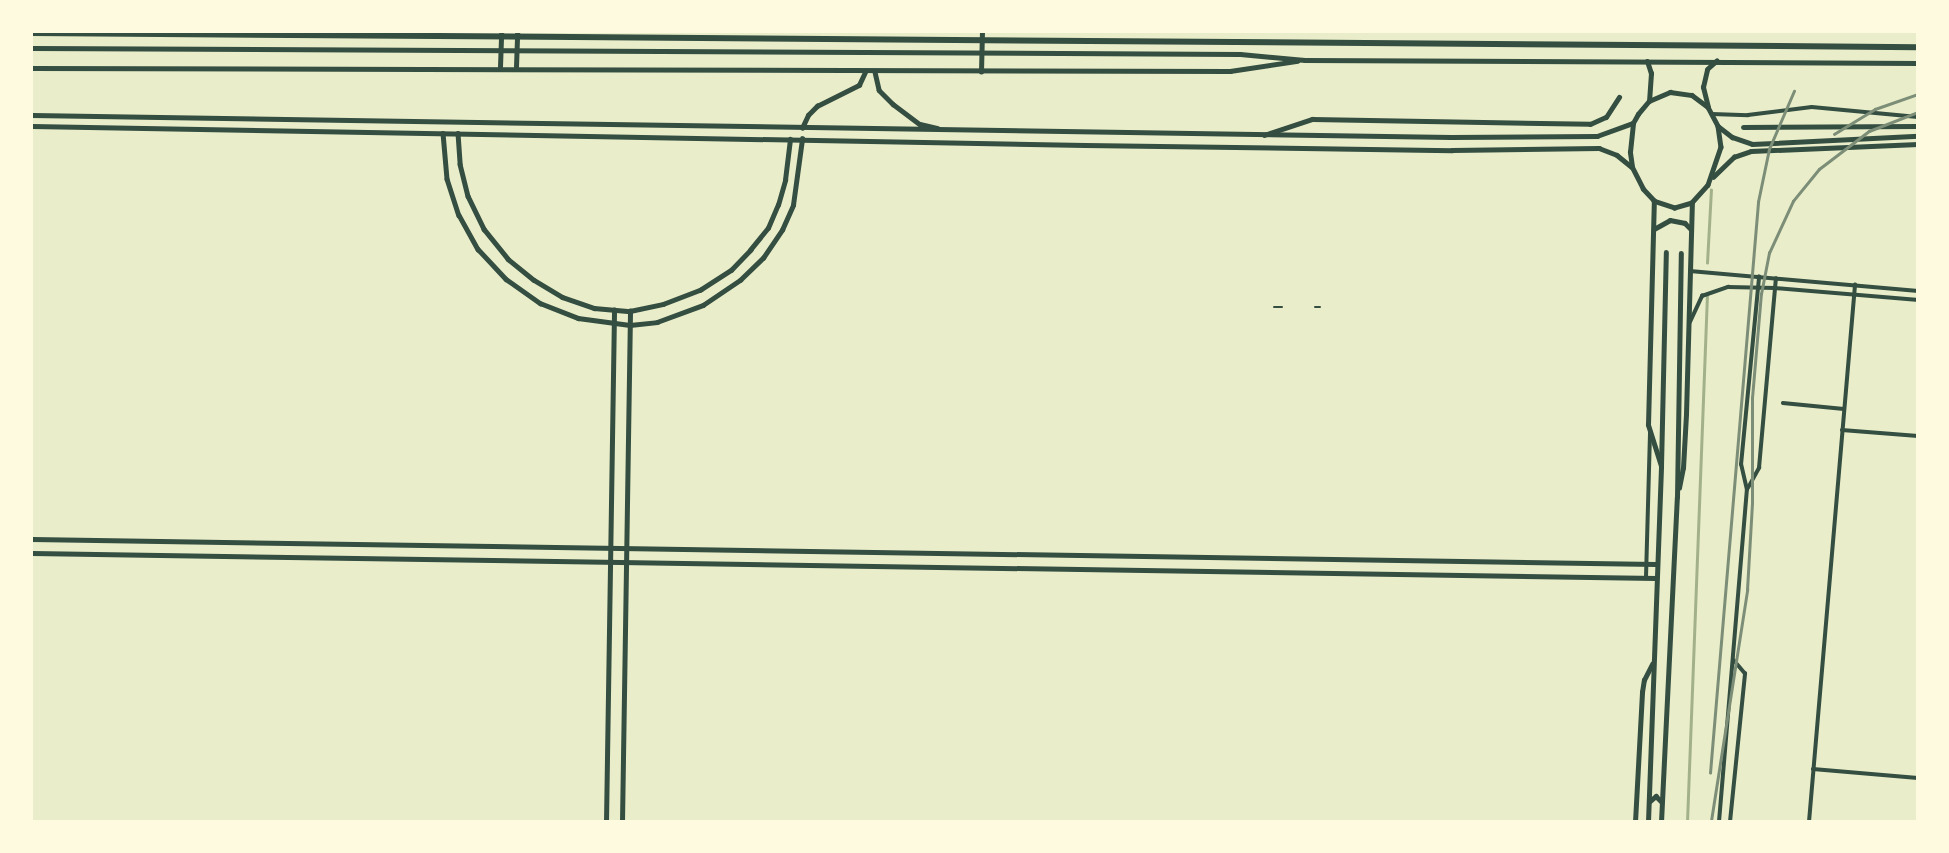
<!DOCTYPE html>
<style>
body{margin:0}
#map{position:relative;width:1949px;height:853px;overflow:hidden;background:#e9edc9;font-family:"Work Sans",sans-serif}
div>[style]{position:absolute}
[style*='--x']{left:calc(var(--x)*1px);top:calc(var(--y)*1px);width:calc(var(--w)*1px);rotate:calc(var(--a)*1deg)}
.stream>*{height:2.5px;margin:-1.25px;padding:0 1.25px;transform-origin:1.25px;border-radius:1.25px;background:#a3b18a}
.service>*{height:2px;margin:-1px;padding:0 1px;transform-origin:1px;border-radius:1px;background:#344e41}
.minor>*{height:3.5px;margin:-1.75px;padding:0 1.75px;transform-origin:1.75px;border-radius:1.75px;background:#344e41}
.tertiary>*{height:4.5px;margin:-2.25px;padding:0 2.25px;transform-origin:2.25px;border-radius:2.25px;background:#344e41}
.secondary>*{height:4.5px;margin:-2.25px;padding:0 2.25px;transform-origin:2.25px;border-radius:2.25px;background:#344e41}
.trunk>*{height:5px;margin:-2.5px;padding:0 2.5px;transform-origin:2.5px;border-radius:2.5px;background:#344e41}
.motorway>*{height:6px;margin:-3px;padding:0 3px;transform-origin:3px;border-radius:3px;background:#344e41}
.rail>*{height:2.5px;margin:-1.25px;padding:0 1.25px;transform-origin:1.25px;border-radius:1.25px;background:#7c8e77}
span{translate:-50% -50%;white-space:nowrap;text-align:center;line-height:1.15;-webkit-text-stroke:5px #fefae0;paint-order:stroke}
.frame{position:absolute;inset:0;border:33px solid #fefae0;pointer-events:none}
</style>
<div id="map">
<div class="stream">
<i style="--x:1707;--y:263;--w:73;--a:-86.9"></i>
<i style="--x:1687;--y:822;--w:527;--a:-87.83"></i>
</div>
<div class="service">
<i style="--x:1274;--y:307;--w:8;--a:0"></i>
<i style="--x:1315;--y:307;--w:5;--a:0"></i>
</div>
<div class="minor">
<i style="--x:1712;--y:114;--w:36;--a:2"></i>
<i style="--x:1748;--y:115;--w:64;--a:-7.1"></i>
<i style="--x:1812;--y:107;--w:106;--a:5.4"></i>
<i style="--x:1690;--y:271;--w:229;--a:5"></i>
<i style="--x:1690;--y:322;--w:29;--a:-65"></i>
<i style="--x:1702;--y:296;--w:28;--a:-19"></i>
<i style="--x:1728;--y:287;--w:47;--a:1.2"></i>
<i style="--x:1775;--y:288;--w:144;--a:4.8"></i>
<i style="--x:1783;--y:403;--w:61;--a:5.6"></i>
<i style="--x:1842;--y:430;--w:76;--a:4.5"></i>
<i style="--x:1748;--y:488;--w:23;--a:-61"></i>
<i style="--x:1759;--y:468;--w:190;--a:-84.9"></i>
<i style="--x:1646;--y:577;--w:144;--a:-88.4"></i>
<i style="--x:1813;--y:769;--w:105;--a:4.9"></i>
<i style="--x:1719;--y:822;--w:333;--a:-85.2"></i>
<i style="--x:1747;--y:490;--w:26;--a:-103"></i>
<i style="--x:1741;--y:465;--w:189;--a:-84.5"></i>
<i style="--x:1730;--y:822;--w:149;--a:-84.2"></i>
<i style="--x:1745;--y:674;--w:17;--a:-130"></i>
<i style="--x:1809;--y:822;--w:539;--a:-85.1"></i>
</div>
<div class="tertiary">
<i style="--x:500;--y:67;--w:35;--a:-88"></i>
<i style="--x:516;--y:67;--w:35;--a:-88"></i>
<i style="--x:32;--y:68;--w:1198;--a:0.14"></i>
<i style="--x:1230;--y:71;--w:68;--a:-8.5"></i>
<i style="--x:875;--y:72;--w:18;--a:77"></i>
<i style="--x:879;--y:90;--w:20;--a:45"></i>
<i style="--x:893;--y:104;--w:34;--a:37"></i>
<i style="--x:920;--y:124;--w:18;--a:13"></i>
<i style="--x:981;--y:72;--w:40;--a:-88.6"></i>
<i style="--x:32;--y:115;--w:1419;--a:0.89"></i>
<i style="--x:1451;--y:137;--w:146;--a:-0.4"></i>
<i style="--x:1597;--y:136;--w:38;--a:-20"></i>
<i style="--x:32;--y:126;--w:1053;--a:1.03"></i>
<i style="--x:1085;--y:145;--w:367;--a:0.8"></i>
<i style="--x:1452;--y:150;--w:147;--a:-0.8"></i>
<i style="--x:1599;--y:148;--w:19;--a:21"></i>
<i style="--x:1617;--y:155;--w:19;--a:39"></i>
<i style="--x:1718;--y:126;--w:18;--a:38"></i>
<i style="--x:1732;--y:137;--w:21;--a:19"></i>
<i style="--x:1752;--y:144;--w:166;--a:-2.8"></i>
<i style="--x:802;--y:128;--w:14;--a:-65"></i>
<i style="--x:808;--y:115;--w:13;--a:-45"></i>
<i style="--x:817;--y:106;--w:47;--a:-26.6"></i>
<i style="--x:859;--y:85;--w:14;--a:-65"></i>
<i style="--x:443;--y:133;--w:46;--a:85"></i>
<i style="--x:447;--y:179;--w:38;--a:72"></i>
<i style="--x:459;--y:215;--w:39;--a:61"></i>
<i style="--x:478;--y:249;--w:41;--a:47"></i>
<i style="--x:506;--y:279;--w:42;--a:35.2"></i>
<i style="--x:540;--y:303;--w:41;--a:21.5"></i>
<i style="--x:578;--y:318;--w:52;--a:7.7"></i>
<i style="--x:630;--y:325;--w:27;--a:-6"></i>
<i style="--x:657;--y:322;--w:49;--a:-20.3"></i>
<i style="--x:703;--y:305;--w:45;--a:-34"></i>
<i style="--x:740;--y:280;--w:32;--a:-44"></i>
<i style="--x:763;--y:258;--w:34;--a:-56"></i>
<i style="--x:782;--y:230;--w:27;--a:-66"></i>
<i style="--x:793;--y:205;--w:67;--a:-82.2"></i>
<i style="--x:458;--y:133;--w:31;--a:86"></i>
<i style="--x:460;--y:164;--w:33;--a:76"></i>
<i style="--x:468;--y:196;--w:37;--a:64"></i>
<i style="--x:484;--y:229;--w:38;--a:51"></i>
<i style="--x:508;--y:259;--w:33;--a:39"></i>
<i style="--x:534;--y:280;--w:33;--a:31"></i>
<i style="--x:562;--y:297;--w:34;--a:19"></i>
<i style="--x:594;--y:308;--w:36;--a:5"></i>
<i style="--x:630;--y:311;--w:34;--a:-12"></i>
<i style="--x:663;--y:304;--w:40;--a:-21"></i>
<i style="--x:700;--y:290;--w:37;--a:-33"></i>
<i style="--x:731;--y:270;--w:28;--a:-46"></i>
<i style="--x:750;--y:250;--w:28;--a:-51"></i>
<i style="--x:768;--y:228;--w:25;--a:-67"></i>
<i style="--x:778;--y:205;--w:26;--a:-74"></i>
<i style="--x:785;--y:180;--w:41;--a:-83"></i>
<i style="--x:1713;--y:177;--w:29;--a:-44"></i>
<i style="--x:1734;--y:157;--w:18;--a:-19"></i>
<i style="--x:1751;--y:151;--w:167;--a:-2.4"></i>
<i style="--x:32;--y:539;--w:1624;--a:0.88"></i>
<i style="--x:32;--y:553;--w:1624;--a:0.88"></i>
<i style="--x:606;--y:822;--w:512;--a:-89.1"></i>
<i style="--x:622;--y:822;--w:511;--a:-89.1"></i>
<i style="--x:1635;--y:822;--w:130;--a:-86.9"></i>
<i style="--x:1642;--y:692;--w:12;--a:-81"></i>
<i style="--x:1644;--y:680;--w:18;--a:-63"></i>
</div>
<div class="secondary">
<i style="--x:1670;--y:92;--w:22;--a:8"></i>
<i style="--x:1692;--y:95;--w:20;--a:37"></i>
<i style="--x:1708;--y:107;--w:21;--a:62"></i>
<i style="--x:1718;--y:126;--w:21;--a:82"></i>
<i style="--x:1721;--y:147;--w:40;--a:108.9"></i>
<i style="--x:1708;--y:185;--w:24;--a:132"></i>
<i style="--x:1692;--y:203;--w:18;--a:164"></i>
<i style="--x:1675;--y:208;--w:22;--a:-162"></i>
<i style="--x:1654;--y:201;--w:16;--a:-133"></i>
<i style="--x:1643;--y:189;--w:25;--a:-117"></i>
<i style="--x:1632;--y:167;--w:15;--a:-98"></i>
<i style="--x:1630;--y:152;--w:29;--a:-84"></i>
<i style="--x:1633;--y:123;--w:10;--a:-61"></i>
<i style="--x:1638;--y:114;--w:17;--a:-50"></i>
<i style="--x:1649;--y:101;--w:23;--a:-23"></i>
<i style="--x:1654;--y:229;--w:18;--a:-29"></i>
<i style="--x:1670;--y:220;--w:15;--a:11"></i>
<i style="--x:1685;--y:223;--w:8;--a:45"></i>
<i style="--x:1679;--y:488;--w:20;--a:-79"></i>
<i style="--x:1683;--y:468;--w:54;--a:-86.8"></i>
<i style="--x:1686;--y:414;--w:211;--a:-88.4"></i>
<i style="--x:1649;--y:802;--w:9;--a:-41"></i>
<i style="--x:1656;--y:796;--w:8;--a:45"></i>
<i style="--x:1648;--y:822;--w:356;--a:-87.9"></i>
<i style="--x:1661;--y:466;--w:43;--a:-107.6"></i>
<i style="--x:1648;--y:425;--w:224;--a:-88.5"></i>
<i style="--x:1661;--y:822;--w:325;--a:-87.2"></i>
</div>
<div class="trunk">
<i style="--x:32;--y:48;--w:1208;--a:0.28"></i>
<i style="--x:1240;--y:54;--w:65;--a:5.3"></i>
<i style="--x:1305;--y:60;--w:613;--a:0.28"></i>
<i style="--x:1647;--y:61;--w:13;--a:72"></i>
<i style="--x:1651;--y:73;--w:28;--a:94"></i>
<i style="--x:1708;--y:107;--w:21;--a:-104"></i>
<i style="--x:1703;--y:87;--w:18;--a:-77"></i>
<i style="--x:1707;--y:69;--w:13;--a:-42"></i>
<i style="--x:1743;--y:127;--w:175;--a:-0.3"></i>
<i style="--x:1264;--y:135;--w:51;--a:-18.4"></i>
<i style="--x:1312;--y:119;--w:278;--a:1"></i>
<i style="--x:1590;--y:124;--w:17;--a:-24"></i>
<i style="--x:1606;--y:117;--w:24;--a:-57"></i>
<i style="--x:1661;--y:466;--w:214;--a:-88.7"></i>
<i style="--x:1677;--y:497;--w:244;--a:-89.1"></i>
</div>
<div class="motorway">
<i style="--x:32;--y:33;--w:1886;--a:0.43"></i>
</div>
<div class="rail">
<i style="--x:1834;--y:134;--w:48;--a:-31.4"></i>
<i style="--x:1875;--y:109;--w:46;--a:-19.2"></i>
<i style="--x:1710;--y:773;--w:573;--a:-85.19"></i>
<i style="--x:1758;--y:202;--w:54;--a:-78.3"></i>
<i style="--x:1769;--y:149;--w:63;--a:-66.7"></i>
<i style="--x:1711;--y:821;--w:234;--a:-81.1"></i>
<i style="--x:1747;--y:590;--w:87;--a:-86.7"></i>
<i style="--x:1752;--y:503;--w:105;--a:-90"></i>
<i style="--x:1752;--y:398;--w:104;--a:-85.1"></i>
<i style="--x:1761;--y:294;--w:42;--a:-79"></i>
<i style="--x:1769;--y:253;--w:57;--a:-65.2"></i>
<i style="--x:1793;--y:201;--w:41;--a:-50.9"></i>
<i style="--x:1819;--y:169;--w:63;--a:-37.2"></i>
<i style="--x:1869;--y:131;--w:53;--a:-21.2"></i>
</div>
<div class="frame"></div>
</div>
